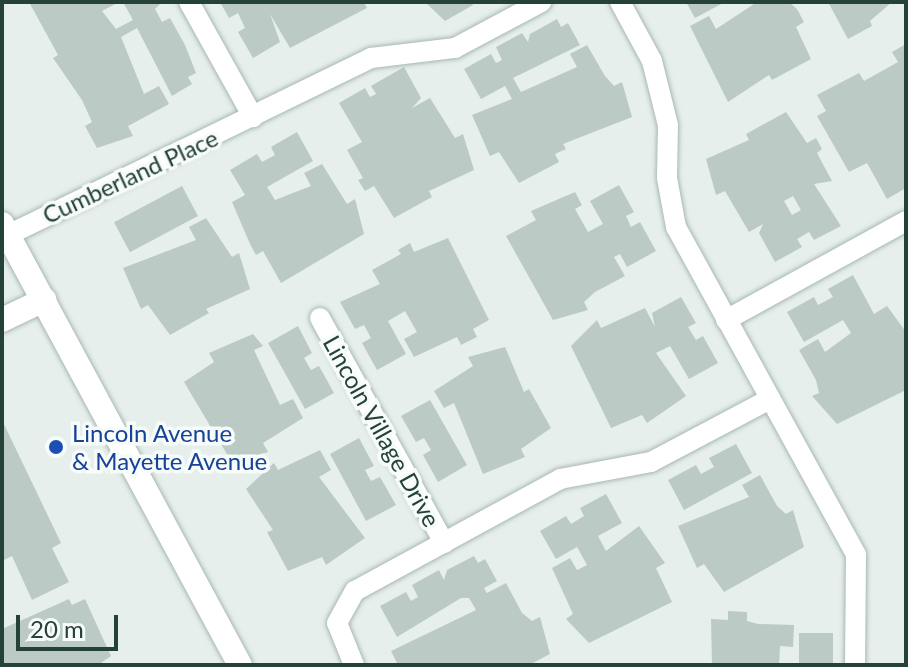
<!DOCTYPE html>
<style>
body{margin:0}
#map{position:relative;width:908px;height:667px;overflow:hidden;background:#e6efeb;font-family:Lato,sans-serif}
div>[style]{position:absolute}
[style*='--x']{left:calc(var(--x)*1px);top:calc(var(--y)*1px);width:calc(var(--w)*1px);rotate:calc(var(--a)*1deg)}
.building>*{inset:0;background:#bbcac4;transform-origin:0 0}
.roads{filter:drop-shadow(0 0 2px #a8b8b2) drop-shadow(0 0 2px #a8b8b2)}
.service>*{height:20px;margin:-10px;padding:0 10px;transform-origin:10px;border-radius:10px;background:#fff}
.minor>*{height:24px;margin:-12px;padding:0 12px;transform-origin:12px;border-radius:12px;background:#fff}
.secondary>*{height:24px;margin:-12px;padding:0 12px;transform-origin:12px;border-radius:12px;background:#fff}
.dots>*{width:22px;height:22px;translate:-50% -50%;box-sizing:border-box;border:4px solid #f7fbf9;border-radius:50%}
span{translate:-50% -50%;white-space:nowrap;text-align:center;line-height:1.15;-webkit-text-stroke:7px #f7fbf9;paint-order:stroke}
.street-label{font-size:24px;color:#24423a}
.transit-label{font-size:24px;color:#164399}
.left{translate:0 -50%;text-align:left}
.frame{position:absolute;inset:0;border:4px solid #24423a;pointer-events:none}
.scale{position:absolute;left:16px;top:615px;width:102px;height:36px;box-sizing:border-box;border:4px solid #24423a;border-top:0;padding-left:10px;font-size:24px;line-height:28px;white-space:nowrap;color:#24423a;-webkit-text-stroke:6px #f7fbf9;paint-order:stroke}
</style>
<div id="map">
<div class="building">
<i style="clip-path:polygon(29px 2px,119px 2px,102px 11px,116px 29px,133px 20px,123px 2px,162px 2px,155px 9px,162px 22px,170px 18px,185px 45px,196px 73px,188px 77px,192px 84px,172px 96px,137px 28px,121px 37px,144px 94px,159px 86px,169px 104px,128px 126px,133px 136px,97px 148px,85px 126px,92px 122px,82px 100px,53px 58px,58px 55px)"></i>
<i style="clip-path:polygon(220px 2px,364px 2px,367px 8px,290px 48px,270px 14px,280px 42px,253px 58px,238px 32px,245px 28px,238px 13px,229px 18px)"></i>
<i style="clip-path:polygon(425px 2px,471px 2px,473px 5px,445px 21px)"></i>
<i style="clip-path:polygon(686px 2px,725px 2px,695px 18px)"></i>
<i style="clip-path:polygon(757px 2px,789px 2px,797px 9px,804px 22px,796px 27px,811px 59px,772px 80px,769px 75px,728px 102px,690px 26px,709px 16px,716px 29px)"></i>
<i style="clip-path:polygon(828px 2px,892px 2px,870px 21px,872px 26px,848px 39px)"></i>
<i style="clip-path:polygon(557px 19px,561px 27px,568px 23px,580px 45px,513px 78px,521px 92px,577px 67px,570px 54px,587px 45px,605px 76px,614px 86px,622px 82px,632px 117px,563px 144px,566px 149px,555px 154px,559px 162px,519px 183px,499px 152px,490px 156px,472px 115px,512px 99px,505px 86px,481px 99px,464px 69px,491px 54px,496px 63px,502px 60px,496px 47px,522px 33px,528px 42px,530px 34px)"></i>
<i style="clip-path:polygon(906px 44px,906px 188px,887px 199px,867px 163px,849px 172px,817px 116px,826px 111px,817px 95px,859px 73px,864px 81px,898px 62px,892px 52px)"></i>
<i style="clip-path:polygon(404px 67px,421px 98px,412px 108px,430px 98px,455px 138px,463px 134px,474px 170px,429px 191px,432px 197px,394px 218px,374px 186px,365px 191px,358px 180px,363px 178px,347px 150px,362px 142px,339px 103px,365px 88px,370px 97px,376px 94px,371px 86px)"></i>
<i style="clip-path:polygon(evenodd,786px 112px,807px 143px,816px 138px,822px 149px,817px 153px,832px 181px,814px 184px,841px 226px,814px 240px,809px 232px,797px 239px,802px 247px,775px 262px,759px 233px,763px 224px,749px 232px,725px 191px,716px 195px,706px 159px,749px 140px,746px 134px,786px 112px,793px 196px,801px 210px,792px 215px,784px 201px,793px 196px)"></i>
<i style="clip-path:polygon(297px 132px,313px 161px,267px 187px,275px 200px,311px 186px,304px 173px,322px 164px,347px 204px,355px 199px,364px 234px,281px 283px,263px 251px,256px 255px,250px 244px,232px 202px,245px 195px,230px 170px,257px 154px,262px 162px,275px 155px,271px 147px)"></i>
<i style="clip-path:polygon(619px 185px,634px 212px,626px 216px,631px 227px,640px 222px,656px 251px,627px 267px,620px 254px,614px 257px,625px 276px,595px 292px,584px 302px,588px 310px,553px 320px,506px 236px,536px 220px,531px 211px,575px 192px,582px 205px,575px 209px,588px 232px,603px 224px,590px 201px)"></i>
<i style="left:182px;top:186px;width:34px;height:77px;rotate:62deg"></i>
<i style="clip-path:polygon(206px 218px,232px 257px,239px 253px,250px 289px,206px 309px,209px 313px,170px 335px,148px 305px,141px 309px,123px 268px,196px 240px,189px 227px)"></i>
<i style="clip-path:polygon(448px 238px,489px 320px,473px 329px,477px 337px,461px 345px,457px 337px,414px 357px,404px 339px,417px 332px,405px 311px,388px 321px,406px 354px,377px 370px,362px 343px,371px 338px,364px 325px,355px 329px,340px 302px,380px 284px,372px 270px,401px 254px,398px 250px,410px 243px,414px 252px)"></i>
<i style="clip-path:polygon(853px 275px,874px 314px,887px 306px,906px 332px,906px 390px,837px 424px,812px 396px,819px 393px,816px 380px,799px 350px,818px 339px,825px 352px,851px 333px,843px 320px,804px 342px,787px 312px,814px 297px,818px 305px,833px 297px,828px 289px)"></i>
<i style="clip-path:polygon(681px 297px,696px 323px,688px 327px,696px 340px,703px 336px,718px 363px,689px 379px,670px 346px,656px 353px,686px 396px,647px 423px,642px 415px,611px 428px,571px 346px,597px 320px,601px 328px,645px 308px,655px 327px,652px 313px)"></i>
<i style="clip-path:polygon(298px 326px,312px 353px,304px 358px,311px 370px,319px 366px,334px 393px,305px 409px,268px 343px)"></i>
<i style="clip-path:polygon(253px 334px,263px 346px,254px 350px,280px 405px,293px 399px,303px 418px,263px 443px,268px 452px,231px 461px,184px 382px,214px 362px,209px 353px)"></i>
<i style="clip-path:polygon(505px 347px,524px 392px,529px 389px,551px 428px,521px 449px,525px 457px,483px 474px,454px 403px,444px 408px,434px 391px,473px 366px,468px 357px)"></i>
<i style="clip-path:polygon(430px 400px,467px 465px,438px 482px,423px 455px,431px 450px,424px 438px,416px 442px,401px 416px)"></i>
<i style="clip-path:polygon(2px 420px,61px 543px,52px 548px,69px 582px,32px 600px,12px 556px,2px 561px)"></i>
<i style="clip-path:polygon(359px 438px,374px 466px,365px 470px,371px 481px,380px 477px,396px 505px,366px 521px,330px 454px)"></i>
<i style="clip-path:polygon(736px 444px,752px 473px,684px 510px,668px 480px,696px 465px,701px 474px,714px 467px,709px 458px)"></i>
<i style="clip-path:polygon(320px 450px,331px 470px,319px 477px,365px 538px,326px 565px,322px 557px,288px 571px,267px 532px,273px 530px,246px 489px,274px 463px,278px 470px)"></i>
<i style="clip-path:polygon(760px 475px,777px 506px,786px 514px,793px 510px,804px 547px,724px 592px,704px 564px,697px 568px,678px 526px,749px 497px,742px 485px)"></i>
<i style="clip-path:polygon(606px 494px,622px 523px,598px 536px,606px 551px,639px 526px,665px 563px,656px 568px,672px 602px,589px 643px,566px 619px,573px 614px,552px 568px,570px 558px,577px 570px,587px 565px,577px 547px,556px 559px,540px 531px,566px 516px,571px 524px,584px 516px,580px 508px)"></i>
<i style="clip-path:polygon(474px 556px,478px 563px,485px 559px,497px 581px,484px 588px,487px 593px,506px 583px,522px 613px,532px 621px,540px 617px,550px 654px,529px 665px,398px 665px,391px 651px,476px 610px,469px 598px,461px 598px,397px 637px,380px 606px,406px 592px,411px 601px,418px 597px,412px 585px,439px 570px,444px 580px,447px 570px)"></i>
<i style="clip-path:polygon(69px 599px,72px 605px,85px 599px,111px 656px,98px 665px,2px 665px,2px 629px)"></i>
<i style="clip-path:polygon(728px 611px,747px 612px,747px 621px,758px 624px,794px 625px,793px 647px,780px 646px,779px 665px,712px 665px,711px 619px,728px 620px)"></i>
<i style="left:799px;top:633px;width:34px;height:32px"></i>
</div>
<div class="roads">
<div class="service">
<i style="--x:189;--y:2;--w:132;--a:60.9"></i>
<i style="--x:620;--y:2;--w:67;--a:61.5"></i>
<i style="--x:652;--y:61;--w:66;--a:76"></i>
<i style="--x:668;--y:125;--w:53;--a:91.1"></i>
<i style="--x:667;--y:178;--w:50;--a:79.6"></i>
<i style="--x:676;--y:227;--w:374;--a:61.2"></i>
<i style="--x:856;--y:555;--w:110;--a:90.5"></i>
<i style="--x:8;--y:235;--w:404;--a:-26"></i>
<i style="--x:371;--y:58;--w:85;--a:-6.8"></i>
<i style="--x:455;--y:48;--w:98;--a:-28.1"></i>
<i style="--x:320;--y:318;--w:257;--a:61.1"></i>
<i style="--x:726;--y:320;--w:205;--a:-28.8"></i>
<i style="--x:354;--y:665;--w:45;--a:-112"></i>
<i style="--x:337;--y:623;--w:37;--a:-61"></i>
<i style="--x:355;--y:591;--w:234;--a:-28.6"></i>
<i style="--x:560;--y:479;--w:93;--a:-10.6"></i>
<i style="--x:651;--y:462;--w:135;--a:-27.9"></i>
</div>
<div class="minor">
<i style="--x:2;--y:320;--w:47;--a:-25.5"></i>
</div>
<div class="secondary">
<i style="--x:2;--y:224;--w:501;--a:61.65"></i>
</div>
</div>
<div class="dots">
<i style="left:56px;top:447px;background:#1a4fb4"></i>
</div>
<div class="street-label">
<span style="left:130px;top:176px;rotate:-25deg">Cumberland Place</span>
<span style="left:382px;top:431px;rotate:61deg">Lincoln Village Drive</span>
</div>
<div class="transit-label">
<span class="left" style="left:72px;top:447px">Lincoln Avenue<br>&amp; Mayette Avenue</span>
</div>
<div class="frame"></div>
<div class="scale">20 m</div>
</div>
